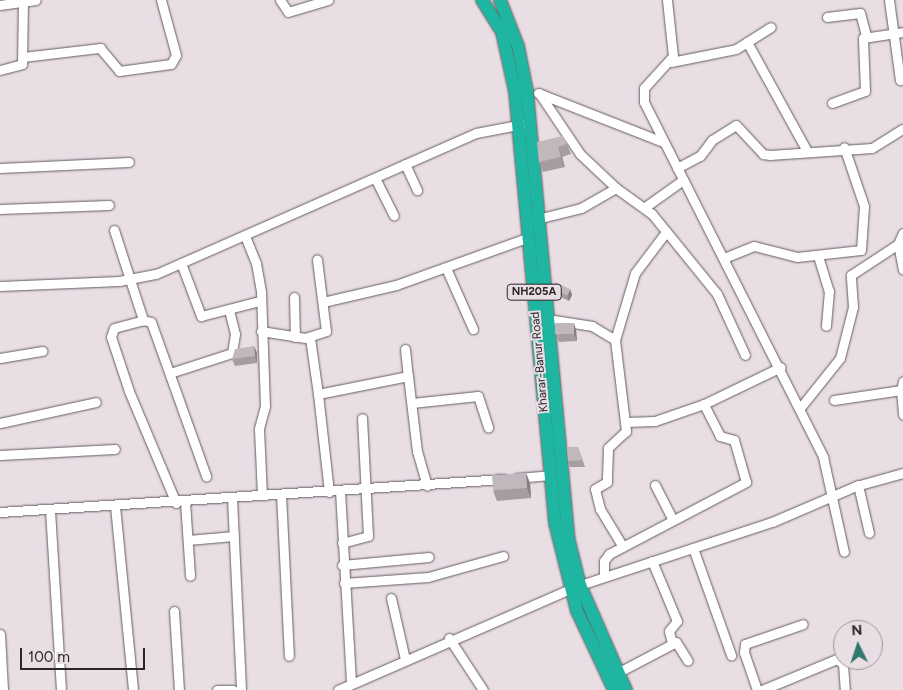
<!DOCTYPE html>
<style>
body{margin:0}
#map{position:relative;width:903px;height:690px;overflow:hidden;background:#e9dee4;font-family:Figtree,sans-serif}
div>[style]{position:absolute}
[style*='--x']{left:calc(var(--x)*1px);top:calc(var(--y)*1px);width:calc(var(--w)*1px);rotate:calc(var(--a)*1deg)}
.roads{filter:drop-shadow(0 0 1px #645b61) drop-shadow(0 0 1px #645b61)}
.minor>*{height:9px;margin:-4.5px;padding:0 4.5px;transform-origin:4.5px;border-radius:4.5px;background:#fff}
.highway>*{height:12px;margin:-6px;padding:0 6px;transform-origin:6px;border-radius:6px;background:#1fb6a1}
.wall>*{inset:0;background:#a69da3}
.shaded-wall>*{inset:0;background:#878084}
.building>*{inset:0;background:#c1b7bd;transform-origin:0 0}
span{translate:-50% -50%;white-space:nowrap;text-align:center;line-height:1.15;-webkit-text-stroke:4px #e9dee4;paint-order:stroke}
.shield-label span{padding:1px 4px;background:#e9dee4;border:1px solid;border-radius:4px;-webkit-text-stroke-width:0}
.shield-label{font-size:11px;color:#2b2729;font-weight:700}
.street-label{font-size:12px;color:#2b2729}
.north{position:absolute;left:833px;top:620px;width:50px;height:50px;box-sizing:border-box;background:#e9dee4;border:1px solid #9d9599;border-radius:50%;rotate:356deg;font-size:14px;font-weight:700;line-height:20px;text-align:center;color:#2b2729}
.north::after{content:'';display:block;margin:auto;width:18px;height:22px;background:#32776c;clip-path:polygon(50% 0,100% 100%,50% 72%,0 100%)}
.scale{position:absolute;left:20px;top:648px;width:125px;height:22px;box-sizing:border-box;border:2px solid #2b2729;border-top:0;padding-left:6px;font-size:15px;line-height:18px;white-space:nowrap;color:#2b2729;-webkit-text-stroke:4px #e9dee4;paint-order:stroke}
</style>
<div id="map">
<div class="roads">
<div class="minor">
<i style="--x:280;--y:0;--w:14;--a:56"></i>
<i style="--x:288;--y:12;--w:42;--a:-16.7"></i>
<i style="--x:667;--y:0;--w:56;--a:83.9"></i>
<i style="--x:673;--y:56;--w:43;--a:132.2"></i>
<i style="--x:644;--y:88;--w:14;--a:90"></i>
<i style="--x:644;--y:102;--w:398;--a:63.2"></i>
<i style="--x:823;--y:457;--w:97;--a:77.5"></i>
<i style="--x:889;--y:0;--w:81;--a:82.2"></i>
<i style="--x:0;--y:5;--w:36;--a:-8"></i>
<i style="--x:827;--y:17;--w:33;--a:-7"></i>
<i style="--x:860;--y:13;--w:24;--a:75"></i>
<i style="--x:747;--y:42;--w:124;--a:61.2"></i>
<i style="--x:23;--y:57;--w:78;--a:-6.7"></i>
<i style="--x:100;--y:48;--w:30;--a:50"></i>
<i style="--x:119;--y:71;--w:52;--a:-7.7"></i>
<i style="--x:171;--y:64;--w:10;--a:-61"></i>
<i style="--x:176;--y:55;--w:57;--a:-105.3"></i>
<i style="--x:671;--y:62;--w:66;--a:-11.3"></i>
<i style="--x:736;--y:49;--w:41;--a:-32.2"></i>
<i style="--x:0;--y:70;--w:23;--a:-15"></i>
<i style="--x:22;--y:64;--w:64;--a:-89.1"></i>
<i style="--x:538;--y:93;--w:134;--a:21.4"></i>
<i style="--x:539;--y:93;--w:73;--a:56.1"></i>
<i style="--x:580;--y:154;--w:50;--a:43.4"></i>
<i style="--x:616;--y:188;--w:44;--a:35.8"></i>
<i style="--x:652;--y:214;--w:103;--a:50.9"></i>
<i style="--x:717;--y:294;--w:67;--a:65.3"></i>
<i style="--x:832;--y:103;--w:35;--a:-20"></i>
<i style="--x:865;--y:91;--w:53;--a:-92.2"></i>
<i style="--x:863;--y:38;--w:40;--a:-8.5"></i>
<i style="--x:405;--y:164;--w:29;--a:65"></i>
<i style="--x:0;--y:168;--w:129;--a:-2.7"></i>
<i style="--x:677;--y:168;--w:26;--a:-28"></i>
<i style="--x:700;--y:156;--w:20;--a:-53"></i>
<i style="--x:712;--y:140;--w:28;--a:-32"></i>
<i style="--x:736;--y:125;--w:40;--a:47"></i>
<i style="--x:763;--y:154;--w:7;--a:8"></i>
<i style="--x:770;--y:155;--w:102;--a:-3.9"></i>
<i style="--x:872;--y:148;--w:36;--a:-32"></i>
<i style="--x:375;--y:178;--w:42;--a:63.4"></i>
<i style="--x:645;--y:207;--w:47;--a:-35.4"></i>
<i style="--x:0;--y:209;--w:109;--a:-2.1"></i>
<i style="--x:537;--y:219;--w:45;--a:-14"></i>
<i style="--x:581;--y:208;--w:40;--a:-29.7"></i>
<i style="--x:114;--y:230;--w:95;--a:72.1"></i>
<i style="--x:245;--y:236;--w:29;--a:68"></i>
<i style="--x:256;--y:263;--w:29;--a:80"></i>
<i style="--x:261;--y:292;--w:114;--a:88"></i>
<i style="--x:265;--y:406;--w:24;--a:105"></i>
<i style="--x:259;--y:429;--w:66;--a:87.4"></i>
<i style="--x:898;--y:244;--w:26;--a:79"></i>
<i style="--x:818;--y:256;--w:37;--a:73"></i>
<i style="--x:829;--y:291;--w:35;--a:95"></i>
<i style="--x:724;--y:258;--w:32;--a:-22"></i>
<i style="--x:754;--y:246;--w:44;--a:14.3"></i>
<i style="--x:797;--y:257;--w:64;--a:-6.2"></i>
<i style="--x:861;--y:250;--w:44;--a:-86.1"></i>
<i style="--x:864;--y:206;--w:62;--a:-108.7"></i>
<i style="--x:181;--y:263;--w:57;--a:69.3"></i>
<i style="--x:201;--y:316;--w:61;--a:-14.3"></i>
<i style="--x:446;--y:268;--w:67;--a:66.1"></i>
<i style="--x:0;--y:286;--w:119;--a:-2.4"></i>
<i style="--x:119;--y:281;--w:38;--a:-11"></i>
<i style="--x:156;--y:274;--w:350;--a:-23.8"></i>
<i style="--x:476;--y:133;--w:48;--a:-10.8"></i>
<i style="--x:294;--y:297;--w:40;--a:88.6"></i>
<i style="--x:323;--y:302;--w:75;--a:-13.1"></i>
<i style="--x:396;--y:285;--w:141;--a:-19.8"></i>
<i style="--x:547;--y:319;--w:46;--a:8.8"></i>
<i style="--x:592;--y:326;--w:27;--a:31"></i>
<i style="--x:615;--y:340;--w:70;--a:-73.4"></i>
<i style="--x:635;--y:273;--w:51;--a:-52.9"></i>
<i style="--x:261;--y:331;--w:45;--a:9"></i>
<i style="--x:305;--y:338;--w:22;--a:-18"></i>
<i style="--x:326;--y:331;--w:72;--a:-97.2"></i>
<i style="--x:310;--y:338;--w:57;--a:81.9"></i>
<i style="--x:615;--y:340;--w:92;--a:83.1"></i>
<i style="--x:626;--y:431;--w:25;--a:137"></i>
<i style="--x:608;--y:448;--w:34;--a:92"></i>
<i style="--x:607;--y:482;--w:14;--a:150"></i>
<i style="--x:595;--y:489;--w:21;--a:76"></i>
<i style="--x:600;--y:509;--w:44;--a:58.8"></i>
<i style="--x:405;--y:349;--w:27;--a:84"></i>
<i style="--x:0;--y:358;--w:43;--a:-9.5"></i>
<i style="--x:170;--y:373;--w:65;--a:-17.9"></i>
<i style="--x:232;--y:353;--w:19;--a:-81"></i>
<i style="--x:235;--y:334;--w:25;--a:-104"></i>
<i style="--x:901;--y:390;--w:25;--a:85"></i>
<i style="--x:834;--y:400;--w:68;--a:-8.5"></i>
<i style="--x:901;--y:390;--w:9;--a:-77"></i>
<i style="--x:412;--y:403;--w:66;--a:-6.1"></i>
<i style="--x:478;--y:396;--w:33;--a:72"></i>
<i style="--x:704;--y:404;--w:85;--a:-25.7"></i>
<i style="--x:800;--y:408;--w:64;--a:-51.3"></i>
<i style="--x:840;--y:358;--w:53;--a:-75.7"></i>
<i style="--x:853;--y:307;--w:32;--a:-94"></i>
<i style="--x:851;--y:275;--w:56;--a:-33.4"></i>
<i style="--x:898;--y:244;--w:12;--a:-66"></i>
<i style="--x:0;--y:423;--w:98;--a:-12.3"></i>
<i style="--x:0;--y:455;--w:115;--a:-3"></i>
<i style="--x:517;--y:478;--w:33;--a:-5"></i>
<i style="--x:655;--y:485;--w:39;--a:63"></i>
<i style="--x:858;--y:485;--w:49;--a:77.1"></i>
<i style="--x:340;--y:491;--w:193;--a:86.7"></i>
<i style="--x:329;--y:492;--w:99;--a:-96.4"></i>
<i style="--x:318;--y:394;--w:92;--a:-11.3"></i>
<i style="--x:408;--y:376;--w:76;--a:83.2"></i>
<i style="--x:417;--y:451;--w:36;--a:74"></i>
<i style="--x:281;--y:494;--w:162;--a:87.2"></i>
<i style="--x:232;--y:498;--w:192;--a:87.3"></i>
<i style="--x:185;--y:502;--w:74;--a:86.1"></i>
<i style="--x:176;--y:503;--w:121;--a:-112.8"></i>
<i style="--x:129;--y:391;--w:57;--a:-108.4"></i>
<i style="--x:111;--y:337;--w:9;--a:-72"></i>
<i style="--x:114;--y:328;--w:30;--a:-15"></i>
<i style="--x:143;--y:320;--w:8;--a:14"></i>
<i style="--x:151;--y:322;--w:164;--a:70.3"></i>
<i style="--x:115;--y:506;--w:185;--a:84.4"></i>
<i style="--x:50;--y:510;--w:180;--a:86.5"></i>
<i style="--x:0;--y:512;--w:505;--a:-3.75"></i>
<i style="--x:188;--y:540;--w:46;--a:-5"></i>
<i style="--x:342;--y:543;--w:27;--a:-15"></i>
<i style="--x:368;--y:536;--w:118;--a:-92.9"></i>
<i style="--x:693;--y:548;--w:114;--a:70.4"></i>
<i style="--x:652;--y:561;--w:65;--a:67.4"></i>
<i style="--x:677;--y:621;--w:13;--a:129"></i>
<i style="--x:669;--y:631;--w:12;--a:76"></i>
<i style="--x:342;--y:565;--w:87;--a:-5.3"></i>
<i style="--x:604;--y:576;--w:15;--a:-90"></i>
<i style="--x:604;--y:561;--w:9;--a:-54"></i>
<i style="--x:609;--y:554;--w:155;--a:-27.7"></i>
<i style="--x:746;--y:482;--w:44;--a:-105.9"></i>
<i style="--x:734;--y:440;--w:15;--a:-164"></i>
<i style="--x:720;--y:436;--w:36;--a:-117"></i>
<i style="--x:704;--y:404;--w:52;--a:160.9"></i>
<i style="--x:655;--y:421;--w:29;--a:178"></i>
<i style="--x:344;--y:583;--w:84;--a:-4.1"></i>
<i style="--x:428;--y:577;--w:78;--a:-15.6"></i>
<i style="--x:391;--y:598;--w:63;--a:77.1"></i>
<i style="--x:174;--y:611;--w:79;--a:86.4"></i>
<i style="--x:0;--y:634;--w:56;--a:86.9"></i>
<i style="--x:449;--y:638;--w:62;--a:56.8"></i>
<i style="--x:619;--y:672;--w:64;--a:-27.8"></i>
<i style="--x:676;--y:642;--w:22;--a:58"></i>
<i style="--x:217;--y:690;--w:16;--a:0"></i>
<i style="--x:338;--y:690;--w:264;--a:-23.5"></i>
<i style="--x:580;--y:585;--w:202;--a:-18.2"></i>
<i style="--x:772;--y:522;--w:91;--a:-23.2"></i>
<i style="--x:856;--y:486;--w:49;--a:-15.5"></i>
<i style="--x:757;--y:690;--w:39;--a:-109"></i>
<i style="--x:744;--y:653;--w:9;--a:-84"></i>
<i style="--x:745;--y:644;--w:61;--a:-19"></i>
<i style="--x:762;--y:690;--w:81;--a:-22.5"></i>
<i style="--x:837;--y:659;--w:8;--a:40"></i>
<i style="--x:843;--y:664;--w:26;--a:86"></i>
</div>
<div class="highway">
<i style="--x:482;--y:0;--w:38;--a:58"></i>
<i style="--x:502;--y:32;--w:60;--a:77.6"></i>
<i style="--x:515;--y:91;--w:434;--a:84.7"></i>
<i style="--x:555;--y:523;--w:91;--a:76"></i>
<i style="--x:577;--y:611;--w:87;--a:64.9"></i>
<i style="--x:500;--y:0;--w:49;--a:68.6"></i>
<i style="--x:518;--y:46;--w:46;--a:78.7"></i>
<i style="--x:527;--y:91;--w:452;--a:84.7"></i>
<i style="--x:569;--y:541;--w:45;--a:76"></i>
<i style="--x:580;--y:585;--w:115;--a:66.3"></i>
</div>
</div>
<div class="wall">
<i style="clip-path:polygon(537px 142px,567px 144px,571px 154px,562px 157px,565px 167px,543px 172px,539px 162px)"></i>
<i style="clip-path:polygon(552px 288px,570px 289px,572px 295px,569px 301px,554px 294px)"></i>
<i style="clip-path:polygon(576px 330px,577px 341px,559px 342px,556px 335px)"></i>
<i style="clip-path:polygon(254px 346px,257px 353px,257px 363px,235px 366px,232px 359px)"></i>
<i style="clip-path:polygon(578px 447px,585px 467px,570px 467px,568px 461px)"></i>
<i style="clip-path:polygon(526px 473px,530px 483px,531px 498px,497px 501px,493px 491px)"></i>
</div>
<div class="shaded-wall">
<i style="clip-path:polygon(558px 147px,562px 157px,565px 167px,561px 157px)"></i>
<i style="clip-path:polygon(570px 289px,572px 295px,569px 301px,567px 295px)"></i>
<i style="clip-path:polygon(574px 323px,576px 330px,577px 341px,574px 334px)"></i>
<i style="clip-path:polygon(254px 346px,257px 353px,257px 363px,255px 356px)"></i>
<i style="clip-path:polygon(526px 473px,530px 483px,531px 498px,527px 488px)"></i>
</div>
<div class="building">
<i style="clip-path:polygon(563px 136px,567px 144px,558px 147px,561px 157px,539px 162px,537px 142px)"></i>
<i style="left:555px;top:282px;width:17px;height:7px;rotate:25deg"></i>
<i style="left:574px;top:323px;width:11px;height:19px;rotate:90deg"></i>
<i style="clip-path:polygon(254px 346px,255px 356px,232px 359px,235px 349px)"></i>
<i style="clip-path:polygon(567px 447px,578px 447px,583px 460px,568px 461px)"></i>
<i style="left:526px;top:473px;width:15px;height:34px;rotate:86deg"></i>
</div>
<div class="shield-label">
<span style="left:534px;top:292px">NH205A</span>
</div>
<div class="street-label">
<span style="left:540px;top:362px;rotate:-95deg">Kharar-Banur Road</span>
</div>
<div class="north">N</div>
<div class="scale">100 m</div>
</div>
